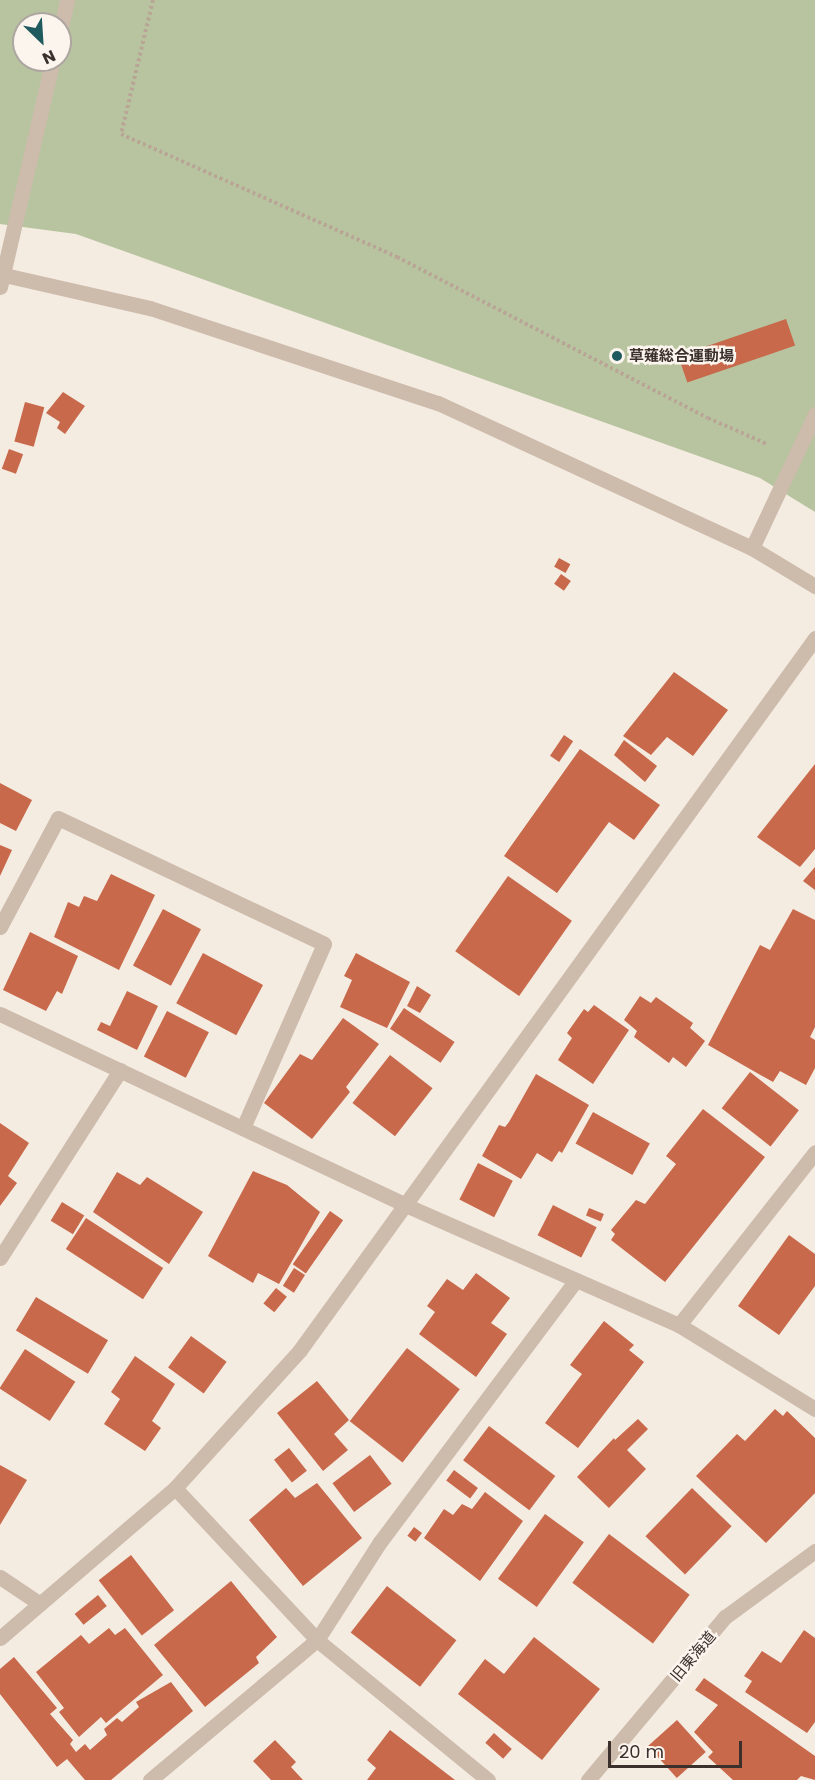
<!DOCTYPE html>
<meta charset="utf-8">
<style>
body{margin:0}
#map{position:relative;width:815px;height:1780px;overflow:hidden;background:#f4ebe1;font-family:Poppins,"Noto Sans JP",sans-serif}
div>[style]{position:absolute}
[style*='--x']{left:calc(var(--x)*1px);top:calc(var(--y)*1px);width:calc(var(--w)*1px);rotate:calc(var(--a)*1deg)}
.green>*{inset:0;background:#b8c4a0}
.building>*{inset:0;background:#c8694b;transform-origin:0 0}
.path>*{height:4px;margin-top:-2px;transform-origin:0;background:repeating-linear-gradient(90deg,#b9a596 0 3px,transparent 0 6px)}
.minor>*{height:15px;margin:-7.5px;padding:0 7.5px;transform-origin:7.5px;border-radius:7.5px;background:#cdbbac}
.dots>*{width:16px;height:16px;translate:-50% -50%;box-sizing:border-box;border:3px solid #fbf5ee;border-radius:50%}
span{translate:-50% -50%;white-space:nowrap;text-align:center;line-height:1.15;-webkit-text-stroke:5px #fbf5ee;paint-order:stroke}
.poi-label{font-size:15px;color:#3b302b;font-weight:700}
.left{translate:0 -50%;text-align:left}
.street-label{font-size:15px;color:#3b302b}
.north{position:absolute;left:12px;top:12px;width:60px;height:60px;box-sizing:border-box;background:#fbf5ee;border:2px solid #aea6a0;border-radius:50%;rotate:155deg;font-size:16px;font-weight:700;line-height:24px;text-align:center;color:#3b302b}
.north::after{content:'';display:block;margin:auto;width:21px;height:27px;background:#1f5a5e;clip-path:polygon(50% 0,100% 100%,50% 72%,0 100%)}
.scale{position:absolute;left:608px;top:1741px;width:134px;height:27px;box-sizing:border-box;border:3px solid #3b302b;border-top:0;padding-left:8px;font-size:18px;line-height:21px;white-space:nowrap;color:#3b302b;-webkit-text-stroke:4px #fbf5ee;paint-order:stroke}
</style>
<div id="map">
<div class="green">
<i style="clip-path:polygon(evenodd,0 0,815px 0,815px 512px,760px 478px,76px 234px,0 224px,0 0,24px 24px,60px 24px,60px 60px,24px 60px,24px 24px)"></i>
</div>
<div class="building">
<i style="left:786px;top:319px;width:28px;height:114px;rotate:71deg"></i>
<i style="clip-path:polygon(63px 392px,85px 406px,65px 434px,57px 428px,60px 422px,46px 413px)"></i>
<i style="left:25px;top:402px;width:20px;height:41px;rotate:15deg"></i>
<i style="left:9px;top:449px;width:15px;height:21px;rotate:20deg"></i>
<i style="left:559px;top:558px;width:13px;height:10px;rotate:29deg"></i>
<i style="left:561px;top:574px;width:12px;height:12px;rotate:35deg"></i>
<i style="clip-path:polygon(674px 672px,728px 710px,693px 756px,667px 737px,651px 755px,623px 736px)"></i>
<i style="left:564px;top:735px;width:11px;height:25px;rotate:34deg"></i>
<i style="clip-path:polygon(624px 740px,657px 766px,645px 782px,614px 755px)"></i>
<i style="clip-path:polygon(580px 749px,660px 805px,634px 840px,609px 822px,557px 893px,504px 856px)"></i>
<i style="clip-path:polygon(815px 764px,815px 849px,800px 867px,757px 837px)"></i>
<i style="clip-path:polygon(0 783px,32px 800px,16px 831px,0 823px)"></i>
<i style="clip-path:polygon(0 845px,12px 850px,0 876px)"></i>
<i style="clip-path:polygon(815px 867px,815px 890px,803px 881px)"></i>
<i style="clip-path:polygon(111px 874px,155px 895px,119px 970px,54px 937px,68px 902px,79px 907px,84px 896px,97px 901px)"></i>
<i style="left:508px;top:876px;width:78px;height:92px;rotate:35deg"></i>
<i style="left:163px;top:909px;width:43px;height:64px;rotate:28deg"></i>
<i style="clip-path:polygon(793px 909px,815px 920px,815px 1027px,810px 1037px,815px 1040px,815px 1068px,806px 1085px,780px 1071px,773px 1082px,708px 1045px,760px 945px,770px 950px)"></i>
<i style="clip-path:polygon(30px 932px,78px 956px,62px 994px,57px 991px,46px 1011px,3px 990px)"></i>
<i style="left:203px;top:953px;width:68px;height:57px;rotate:28deg"></i>
<i style="clip-path:polygon(356px 953px,410px 982px,387px 1028px,340px 1007px,352px 980px,344px 976px)"></i>
<i style="clip-path:polygon(417px 986px,431px 995px,420px 1013px,407px 1006px)"></i>
<i style="clip-path:polygon(127px 991px,158px 1006px,137px 1050px,97px 1030px,101px 1022px,110px 1026px)"></i>
<i style="clip-path:polygon(640px 996px,651px 1003px,656px 997px,693px 1023px,690px 1028px,705px 1041px,686px 1067px,673px 1057px,669px 1063px,634px 1037px,637px 1031px,624px 1020px)"></i>
<i style="clip-path:polygon(594px 1005px,629px 1030px,593px 1084px,558px 1060px,572px 1038px,567px 1033px,584px 1009px,588px 1012px)"></i>
<i style="left:404px;top:1008px;width:61px;height:25px;rotate:34deg"></i>
<i style="left:167px;top:1011px;width:47px;height:51px;rotate:27deg"></i>
<i style="clip-path:polygon(343px 1018px,379px 1044px,346px 1087px,350px 1092px,312px 1139px,264px 1103px,300px 1054px,312px 1060px)"></i>
<i style="left:390px;top:1055px;width:54px;height:61px;rotate:38deg"></i>
<i style="left:750px;top:1072px;width:62px;height:46px;rotate:38deg"></i>
<i style="clip-path:polygon(536px 1074px,589px 1105px,562px 1153px,559px 1151px,552px 1162px,537px 1153px,521px 1179px,482px 1156px,499px 1125px,505px 1127px,509px 1122px)"></i>
<i style="clip-path:polygon(703px 1109px,765px 1157px,665px 1282px,611px 1240px,615px 1234px,611px 1230px,636px 1200px,645px 1204px,676px 1164px,666px 1156px)"></i>
<i style="left:593px;top:1112px;width:65px;height:36px;rotate:29deg"></i>
<i style="clip-path:polygon(0 1123px,29px 1143px,8px 1176px,17px 1183px,0 1206px)"></i>
<i style="left:478px;top:1163px;width:39px;height:41px;rotate:27deg"></i>
<i style="clip-path:polygon(253px 1171px,287px 1185px,320px 1212px,279px 1284px,258px 1273px,253px 1283px,208px 1256px)"></i>
<i style="clip-path:polygon(117px 1172px,140px 1185px,147px 1177px,203px 1212px,169px 1264px,93px 1212px)"></i>
<i style="left:62px;top:1202px;width:26px;height:22px;rotate:31deg"></i>
<i style="left:553px;top:1205px;width:49px;height:34px;rotate:27deg"></i>
<i style="left:589px;top:1208px;width:16px;height:8px;rotate:22deg"></i>
<i style="left:330px;top:1211px;width:16px;height:65px;rotate:35deg"></i>
<i style="left:86px;top:1218px;width:92px;height:37px;rotate:33deg"></i>
<i style="clip-path:polygon(789px 1235px,815px 1254px,815px 1286px,779px 1335px,738px 1306px)"></i>
<i style="left:294px;top:1268px;width:13px;height:21px;rotate:32deg"></i>
<i style="clip-path:polygon(476px 1273px,510px 1298px,491px 1323px,507px 1334px,476px 1377px,419px 1334px,435px 1312px,427px 1306px,447px 1279px,463px 1290px)"></i>
<i style="left:276px;top:1288px;width:14px;height:20px;rotate:39deg"></i>
<i style="left:36px;top:1297px;width:84px;height:39px;rotate:31deg"></i>
<i style="clip-path:polygon(604px 1321px,634px 1345px,629px 1350px,644px 1362px,578px 1448px,545px 1423px,582px 1374px,570px 1365px)"></i>
<i style="left:191px;top:1336px;width:44px;height:39px;rotate:36deg"></i>
<i style="left:407px;top:1348px;width:67px;height:93px;rotate:38deg"></i>
<i style="left:25px;top:1349px;width:60px;height:47px;rotate:33deg"></i>
<i style="clip-path:polygon(135px 1356px,175px 1384px,152px 1421px,161px 1428px,145px 1451px,104px 1424px,120px 1399px,111px 1392px)"></i>
<i style="clip-path:polygon(317px 1381px,349px 1420px,334px 1434px,348px 1450px,323px 1471px,277px 1413px)"></i>
<i style="clip-path:polygon(775px 1409px,783px 1416px,787px 1411px,815px 1438px,815px 1493px,766px 1543px,696px 1476px,737px 1434px,745px 1441px)"></i>
<i style="clip-path:polygon(638px 1419px,648px 1429px,627px 1450px,646px 1469px,609px 1508px,577px 1477px,614px 1438px,615px 1440px)"></i>
<i style="left:489px;top:1426px;width:83px;height:43px;rotate:37deg"></i>
<i style="left:289px;top:1448px;width:29px;height:19px;rotate:52deg"></i>
<i style="left:370px;top:1455px;width:36px;height:47px;rotate:53deg"></i>
<i style="clip-path:polygon(0 1465px,27px 1480px,0 1525px)"></i>
<i style="left:454px;top:1470px;width:30px;height:13px;rotate:37deg"></i>
<i style="clip-path:polygon(317px 1483px,362px 1538px,303px 1586px,249px 1520px,286px 1488px,295px 1498px)"></i>
<i style="left:692px;top:1488px;width:55px;height:67px;rotate:44deg"></i>
<i style="clip-path:polygon(485px 1492px,523px 1521px,480px 1581px,424px 1538px,444px 1509px,453px 1515px,462px 1504px,472px 1509px)"></i>
<i style="left:545px;top:1514px;width:48px;height:80px;rotate:36deg"></i>
<i style="left:414px;top:1527px;width:10px;height:11px;rotate:37deg"></i>
<i style="left:609px;top:1534px;width:101px;height:61px;rotate:37deg"></i>
<i style="left:131px;top:1555px;width:70px;height:41px;rotate:52deg"></i>
<i style="clip-path:polygon(231px 1581px,277px 1637px,256px 1657px,259px 1663px,205px 1707px,154px 1645px)"></i>
<i style="left:387px;top:1586px;width:88px;height:59px;rotate:38deg"></i>
<i style="left:98px;top:1595px;width:14px;height:30px;rotate:51deg"></i>
<i style="clip-path:polygon(109px 1628px,115px 1635px,125px 1628px,163px 1675px,106px 1723px,101px 1717px,79px 1737px,59px 1712px,64px 1708px,36px 1672px,81px 1635px,89px 1644px)"></i>
<i style="clip-path:polygon(804px 1630px,815px 1638px,815px 1722px,807px 1733px,745px 1692px,752px 1681px,744px 1676px,762px 1651px,781px 1663px)"></i>
<i style="clip-path:polygon(534px 1637px,600px 1689px,542px 1760px,458px 1694px,485px 1659px,504px 1674px)"></i>
<i style="clip-path:polygon(14px 1657px,57px 1708px,50px 1714px,73px 1740px,70px 1744px,76px 1752px,85px 1744px,90px 1750px,107px 1735px,104px 1729px,117px 1718px,122px 1722px,139px 1707px,136px 1702px,171px 1682px,193px 1711px,111px 1780px,85px 1780px,67px 1759px,57px 1767px,0 1694px,0 1669px)"></i>
<i style="clip-path:polygon(704px 1678px,815px 1756px,815px 1780px,801px 1776px,797px 1780px,733px 1780px,708px 1757px,713px 1752px,694px 1732px,718px 1705px,695px 1690px)"></i>
<i style="left:677px;top:1720px;width:43px;height:39px;rotate:48deg"></i>
<i style="clip-path:polygon(390px 1730px,455px 1780px,367px 1780px,376px 1768px,367px 1760px)"></i>
<i style="left:494px;top:1733px;width:24px;height:13px;rotate:42deg"></i>
<i style="clip-path:polygon(275px 1740px,296px 1762px,291px 1767px,303px 1780px,271px 1780px,253px 1761px)"></i>
</div>
<div class="path">
<i style="--x:153;--y:0;--w:138;--a:103.4"></i>
<i style="--x:121;--y:134;--w:302;--a:24"></i>
<i style="--x:397;--y:257;--w:350;--a:27.4"></i>
<i style="--x:708;--y:418;--w:64;--a:23.8"></i>
</div>
<div class="minor">
<i style="--x:60;--y:31;--w:32;--a:-77"></i>
<i style="--x:0;--y:274;--w:154;--a:12.8"></i>
<i style="--x:150;--y:308;--w:303;--a:18.3"></i>
<i style="--x:438;--y:403;--w:346;--a:24.8"></i>
<i style="--x:752;--y:548;--w:74;--a:31.1"></i>
<i style="--x:0;--y:287;--w:233;--a:-76.9"></i>
<i style="--x:752;--y:548;--w:148;--a:-64.8"></i>
<i style="--x:0;--y:927;--w:123;--a:-62"></i>
<i style="--x:58;--y:818;--w:294;--a:25.3"></i>
<i style="--x:324;--y:944;--w:201;--a:113.8"></i>
<i style="--x:0;--y:1014;--w:446;--a:25.2"></i>
<i style="--x:403;--y:1204;--w:301;--a:23.7"></i>
<i style="--x:679;--y:1325;--w:160;--a:31.7"></i>
<i style="--x:0;--y:1258;--w:223;--a:-57.4"></i>
<i style="--x:679;--y:1325;--w:220;--a:-51.8"></i>
<i style="--x:175;--y:1488;--w:208;--a:46.9"></i>
<i style="--x:317;--y:1640;--w:221;--a:39.3"></i>
<i style="--x:0;--y:1577;--w:48;--a:34"></i>
<i style="--x:0;--y:1638;--w:230;--a:-40.6"></i>
<i style="--x:175;--y:1488;--w:186;--a:-47.8"></i>
<i style="--x:300;--y:1350;--w:879;--a:-54.12"></i>
<i style="--x:150;--y:1780;--w:218;--a:-40"></i>
<i style="--x:317;--y:1640;--w:117;--a:-57.3"></i>
<i style="--x:380;--y:1542;--w:327;--a:-53.2"></i>
<i style="--x:588;--y:1780;--w:213;--a:-50"></i>
<i style="--x:725;--y:1617;--w:112;--a:-36.3"></i>
</div>
<div class="dots">
<i style="left:617px;top:356px;background:#1f5a5e"></i>
</div>
<div class="poi-label">
<span class="left" style="left:629px;top:356px">草薙総合運動場</span>
</div>
<div class="street-label">
<span style="left:693px;top:1656px;rotate:-50deg">旧東海道</span>
</div>
<div class="north">N</div>
<div class="scale">20 m</div>
</div>
